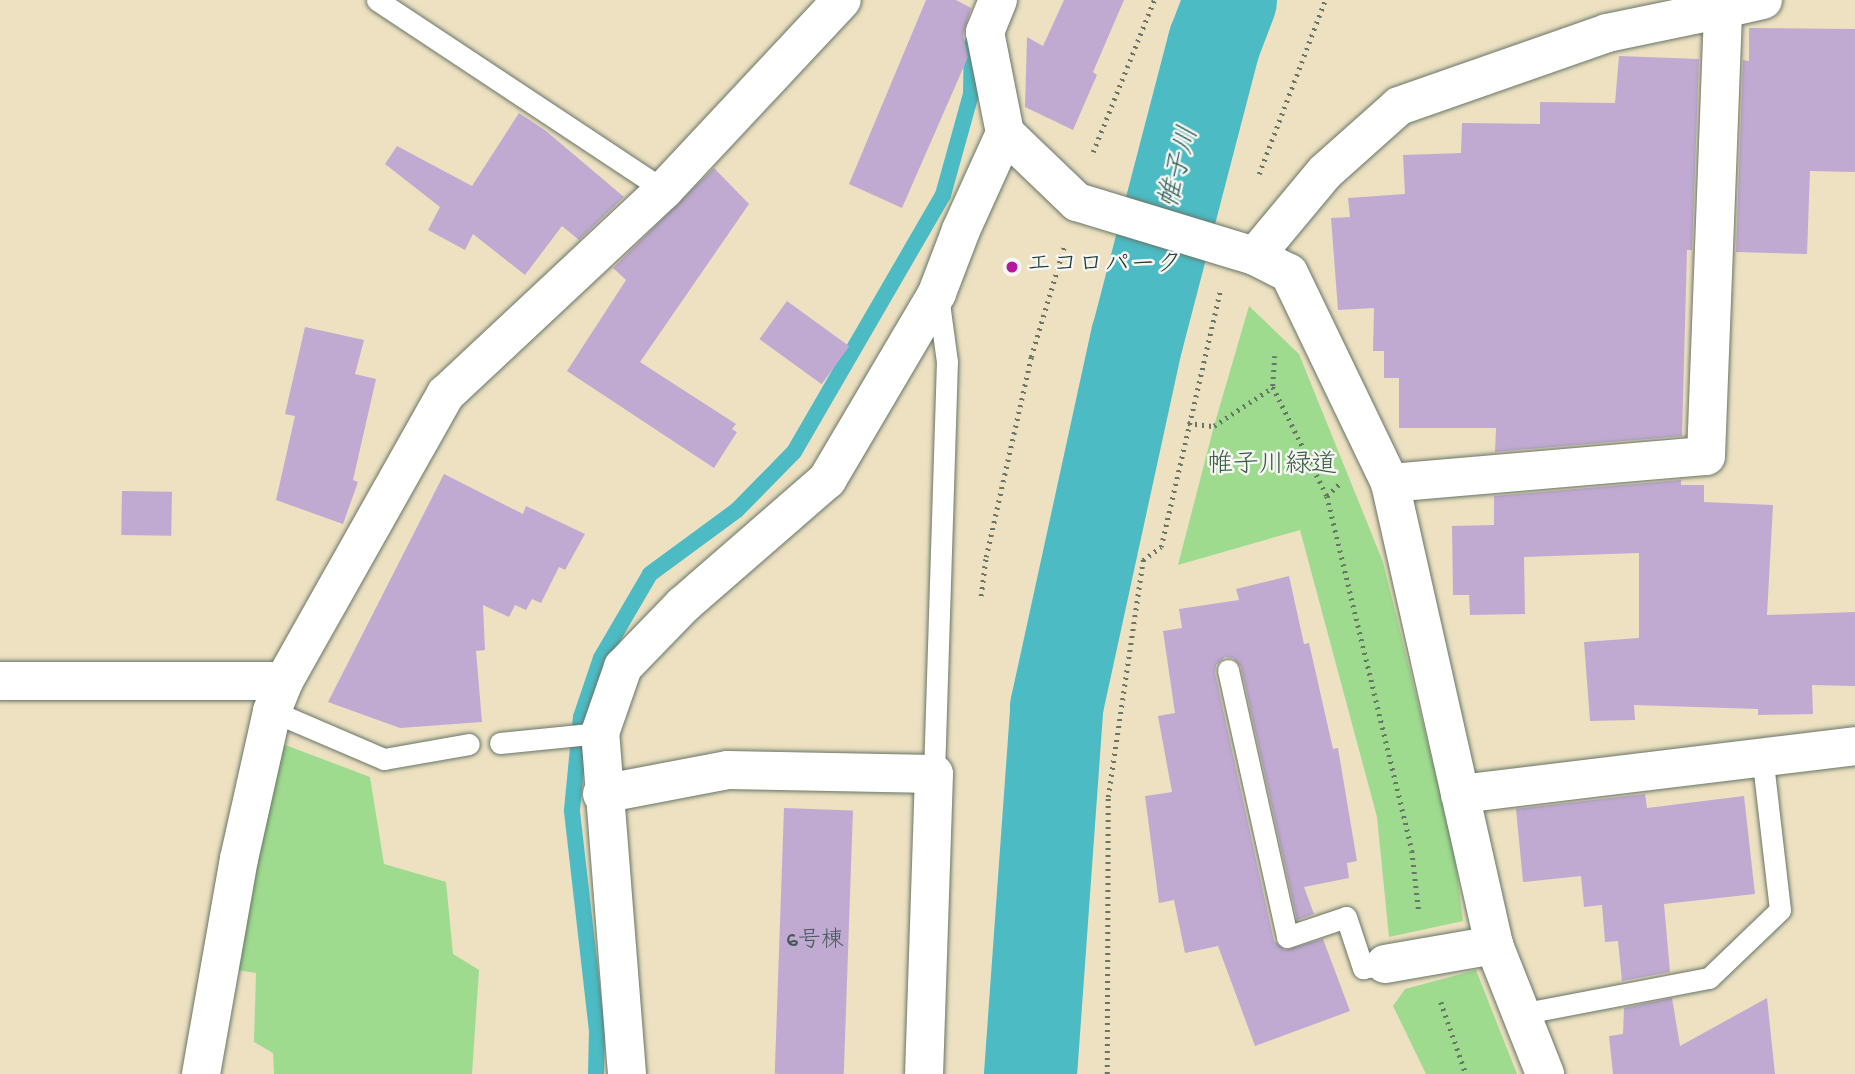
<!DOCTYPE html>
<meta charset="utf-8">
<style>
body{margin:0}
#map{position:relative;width:1855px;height:1074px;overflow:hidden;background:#ede1c2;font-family:"Gochi Hand","Klee One",sans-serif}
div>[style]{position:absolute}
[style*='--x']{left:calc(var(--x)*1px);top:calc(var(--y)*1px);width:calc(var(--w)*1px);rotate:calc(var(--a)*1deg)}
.green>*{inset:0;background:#9fdb8f}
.stream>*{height:16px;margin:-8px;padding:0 8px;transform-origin:8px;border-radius:8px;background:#4cbbc4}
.river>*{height:93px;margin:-46.5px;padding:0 46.5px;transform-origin:46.5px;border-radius:46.5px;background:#4cbbc4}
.building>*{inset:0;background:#c0aad1;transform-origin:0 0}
.path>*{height:4.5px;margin-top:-2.25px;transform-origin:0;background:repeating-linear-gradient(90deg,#677666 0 2px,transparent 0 7px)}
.roads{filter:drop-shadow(0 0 2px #677666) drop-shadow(0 0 2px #677666)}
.lane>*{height:21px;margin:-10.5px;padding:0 10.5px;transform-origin:10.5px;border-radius:10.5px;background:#fff}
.street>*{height:38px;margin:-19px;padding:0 19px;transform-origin:19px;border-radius:19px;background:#fff}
.dots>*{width:19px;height:19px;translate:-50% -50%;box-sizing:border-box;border:4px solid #f6f6f2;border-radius:50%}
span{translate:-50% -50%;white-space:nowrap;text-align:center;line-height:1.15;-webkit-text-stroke:5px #f6f6f2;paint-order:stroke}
.number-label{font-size:23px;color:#47585b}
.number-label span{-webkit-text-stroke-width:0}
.poi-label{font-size:26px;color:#1f3d34}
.left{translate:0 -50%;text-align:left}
.park-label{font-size:26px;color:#395d46}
.water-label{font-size:28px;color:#2a5c58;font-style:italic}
</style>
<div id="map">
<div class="green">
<i style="clip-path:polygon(1249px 306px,1299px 354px,1383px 562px,1454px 849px,1463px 921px,1389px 937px,1377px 817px,1300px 530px,1178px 565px,1214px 426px)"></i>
<i style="clip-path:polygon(280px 743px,370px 777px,384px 864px,446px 882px,453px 954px,479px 970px,472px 1074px,274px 1074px,273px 1053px,254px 1042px,256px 973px,237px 970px)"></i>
<i style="clip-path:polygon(1476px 970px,1517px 1074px,1426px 1074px,1393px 1006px,1405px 989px)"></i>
</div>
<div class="stream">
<i style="--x:596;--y:1074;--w:43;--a:-88.7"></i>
<i style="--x:597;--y:1031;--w:222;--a:-96.5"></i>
<i style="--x:572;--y:810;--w:93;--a:-84.5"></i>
<i style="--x:581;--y:717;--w:62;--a:-71.3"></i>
<i style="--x:601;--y:658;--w:97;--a:-59.7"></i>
<i style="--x:650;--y:574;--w:108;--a:-36.3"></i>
<i style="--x:737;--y:510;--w:81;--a:-45.5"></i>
<i style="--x:794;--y:452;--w:297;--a:-59.9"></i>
<i style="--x:943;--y:195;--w:105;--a:-74.5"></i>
<i style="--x:971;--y:94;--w:50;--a:-88.9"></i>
</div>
<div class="river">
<i style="--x:1030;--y:1074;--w:368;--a:-85.9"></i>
<i style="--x:1056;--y:707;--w:379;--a:-77.7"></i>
<i style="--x:1137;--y:337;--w:305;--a:-75.4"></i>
<i style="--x:1214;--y:42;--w:45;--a:-69.1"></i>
</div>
<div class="building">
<i style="clip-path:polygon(926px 0,956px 0,971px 8px,963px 35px,968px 57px,902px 208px,849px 184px)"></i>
<i style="clip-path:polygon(1064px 0,1124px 0,1093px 72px,1097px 75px,1073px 130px,1025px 107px,1027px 37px,1043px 46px)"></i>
<i style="clip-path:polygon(1749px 28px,1855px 29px,1855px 172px,1810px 171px,1807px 254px,1736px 252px,1743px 60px,1749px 61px)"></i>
<i style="clip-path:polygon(1619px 56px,1699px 59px,1692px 250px,1687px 250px,1682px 436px,1495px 452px,1496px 428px,1399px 428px,1399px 378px,1384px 378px,1384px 351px,1373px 351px,1374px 308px,1338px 310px,1331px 218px,1350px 217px,1348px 198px,1405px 194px,1403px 155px,1461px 153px,1462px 123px,1540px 124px,1540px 102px,1615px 103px)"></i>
<i style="clip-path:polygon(519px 113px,546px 131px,624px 197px,579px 240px,562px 226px,525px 275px,473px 234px,465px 250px,428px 230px,440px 207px,385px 164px,397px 146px,472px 186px)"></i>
<i style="clip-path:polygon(714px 168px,749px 204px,640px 362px,736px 424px,732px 429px,737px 432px,714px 468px,567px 371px,626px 280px,613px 268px)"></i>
<i style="left:787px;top:301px;width:77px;height:47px;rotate:36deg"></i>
<i style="clip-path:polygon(305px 327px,364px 340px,355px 374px,376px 379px,353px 480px,358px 482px,343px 524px,276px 500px,295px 416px,285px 414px)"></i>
<i style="clip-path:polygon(444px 474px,523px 514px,526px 506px,585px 534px,565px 570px,559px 567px,541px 603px,532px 599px,526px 610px,515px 605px,509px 617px,483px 605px,485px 650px,476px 651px,482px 722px,400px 728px,328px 702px)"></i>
<i style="clip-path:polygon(1681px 480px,1681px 485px,1704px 485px,1704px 502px,1773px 505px,1767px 615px,1855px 612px,1855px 686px,1812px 685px,1813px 714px,1758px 715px,1758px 709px,1634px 705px,1635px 720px,1590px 721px,1584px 642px,1639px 638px,1639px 553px,1524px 557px,1525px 614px,1470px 615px,1469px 595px,1453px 595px,1452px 526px,1494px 525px,1494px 496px)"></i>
<i style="left:122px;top:491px;width:50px;height:44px;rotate:1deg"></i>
<i style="clip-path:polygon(1289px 576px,1304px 644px,1309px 643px,1333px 749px,1338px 748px,1357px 861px,1347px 863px,1349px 878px,1304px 887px,1314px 914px,1297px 920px,1241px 667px,1233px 658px,1225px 657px,1216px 665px,1215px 673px,1274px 941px,1285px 950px,1323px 939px,1350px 1011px,1255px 1046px,1218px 946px,1185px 953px,1174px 900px,1159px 903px,1145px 796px,1172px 792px,1158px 716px,1175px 713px,1163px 631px,1182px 628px,1179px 609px,1239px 600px,1236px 589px)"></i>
<i style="clip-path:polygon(1645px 794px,1647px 808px,1744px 796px,1755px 894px,1664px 904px,1670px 972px,1622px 981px,1618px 941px,1605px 942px,1602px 905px,1584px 907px,1581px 876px,1523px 882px,1516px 809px)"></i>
<i style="left:784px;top:808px;width:69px;height:266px;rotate:2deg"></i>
<i style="clip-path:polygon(1672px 998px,1680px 1046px,1767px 998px,1775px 1074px,1613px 1074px,1609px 1036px,1623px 1034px,1624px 1008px)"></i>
</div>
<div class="path">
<i style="--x:1093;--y:152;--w:164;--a:-68.1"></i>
<i style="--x:1259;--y:174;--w:186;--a:-69.2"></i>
<i style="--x:1275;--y:356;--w:31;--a:94"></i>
<i style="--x:1273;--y:387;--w:122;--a:63.6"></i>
<i style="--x:1327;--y:496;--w:365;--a:76.5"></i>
<i style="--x:1412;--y:851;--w:61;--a:83.5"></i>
<i style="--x:1188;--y:423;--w:26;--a:7"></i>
<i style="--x:1214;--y:426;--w:71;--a:-33.5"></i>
<i style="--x:1327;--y:496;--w:17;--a:-45"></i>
<i style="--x:981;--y:596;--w:39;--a:-83"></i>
<i style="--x:986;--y:557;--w:205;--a:-77.3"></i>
<i style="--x:1031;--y:357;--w:115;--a:-73.3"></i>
<i style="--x:1441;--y:1002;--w:76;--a:70.9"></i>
<i style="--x:1107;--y:1074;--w:277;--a:-89.8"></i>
<i style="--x:1108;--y:797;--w:240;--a:-81.6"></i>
<i style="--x:1143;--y:560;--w:22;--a:-36"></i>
<i style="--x:1161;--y:547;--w:262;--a:-77"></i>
</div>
<div class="roads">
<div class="lane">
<i style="--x:377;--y:0;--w:344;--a:33.5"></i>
<i style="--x:1228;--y:670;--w:273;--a:77.5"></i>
<i style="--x:1287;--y:937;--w:62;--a:-18.7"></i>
<i style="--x:1346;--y:917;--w:54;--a:71.6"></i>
<i style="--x:1363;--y:968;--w:22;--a:-10"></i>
<i style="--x:272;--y:711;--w:122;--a:23.2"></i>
<i style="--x:384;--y:759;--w:86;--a:-10"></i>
<i style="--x:500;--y:743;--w:100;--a:-5.7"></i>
<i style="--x:934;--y:774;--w:412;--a:-88.2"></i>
<i style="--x:947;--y:362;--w:68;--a:-97.7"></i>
<i style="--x:1520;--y:1014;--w:192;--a:-10.8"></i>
<i style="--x:1709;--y:978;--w:98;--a:-43.8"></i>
<i style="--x:1780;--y:910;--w:156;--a:-96.6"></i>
</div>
<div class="street">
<i style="--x:998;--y:0;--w:35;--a:112"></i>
<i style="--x:985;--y:32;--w:103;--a:78.8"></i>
<i style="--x:1005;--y:133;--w:100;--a:43.8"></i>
<i style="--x:1077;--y:202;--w:186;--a:16.9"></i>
<i style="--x:1255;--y:256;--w:38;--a:27"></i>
<i style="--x:1289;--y:273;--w:233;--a:64.3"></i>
<i style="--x:1390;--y:483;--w:474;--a:77.3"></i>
<i style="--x:1494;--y:945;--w:139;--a:68.4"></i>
<i style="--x:1255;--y:256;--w:109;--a:-50.2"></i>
<i style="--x:1325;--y:172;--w:99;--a:-41.7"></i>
<i style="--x:1399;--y:106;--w:220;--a:-19.3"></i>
<i style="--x:1607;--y:33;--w:118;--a:-11.7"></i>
<i style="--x:1390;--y:483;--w:317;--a:-4.9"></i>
<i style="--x:1706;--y:456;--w:447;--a:-87.8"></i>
<i style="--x:1723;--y:9;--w:41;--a:-12.7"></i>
<i style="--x:0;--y:681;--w:284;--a:0"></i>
<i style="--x:602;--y:794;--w:128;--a:-10.8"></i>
<i style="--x:728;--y:770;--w:206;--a:1.1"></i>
<i style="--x:934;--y:774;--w:300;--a:91.9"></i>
<i style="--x:1460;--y:794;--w:398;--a:-6.9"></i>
<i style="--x:1385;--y:964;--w:111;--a:-9.9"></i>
<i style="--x:201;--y:1074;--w:218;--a:-80"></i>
<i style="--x:239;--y:859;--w:152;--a:-77.4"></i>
<i style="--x:272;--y:711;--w:32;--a:-68"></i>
<i style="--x:284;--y:681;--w:330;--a:-60.6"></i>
<i style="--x:446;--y:394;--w:299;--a:-43.1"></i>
<i style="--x:664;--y:190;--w:260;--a:-46.9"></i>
<i style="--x:627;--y:1074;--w:342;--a:-94.5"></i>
<i style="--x:600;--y:733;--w:70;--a:-70.8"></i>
<i style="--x:623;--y:667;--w:86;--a:-45.9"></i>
<i style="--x:683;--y:605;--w:191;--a:-41"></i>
<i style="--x:827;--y:480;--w:217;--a:-59.5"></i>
<i style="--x:937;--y:293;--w:67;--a:-69.1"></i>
<i style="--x:961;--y:230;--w:107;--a:-65.6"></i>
</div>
</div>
<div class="dots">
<i style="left:1012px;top:267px;background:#b5179e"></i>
</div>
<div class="number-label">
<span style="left:815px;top:942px">6号棟</span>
</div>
<div class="poi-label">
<span class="left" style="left:1026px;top:267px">エコロパーク</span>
</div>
<div class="park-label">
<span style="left:1272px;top:467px">帷子川緑道</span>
</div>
<div class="water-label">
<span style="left:1181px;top:168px;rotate:-75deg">帷子川</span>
</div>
</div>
